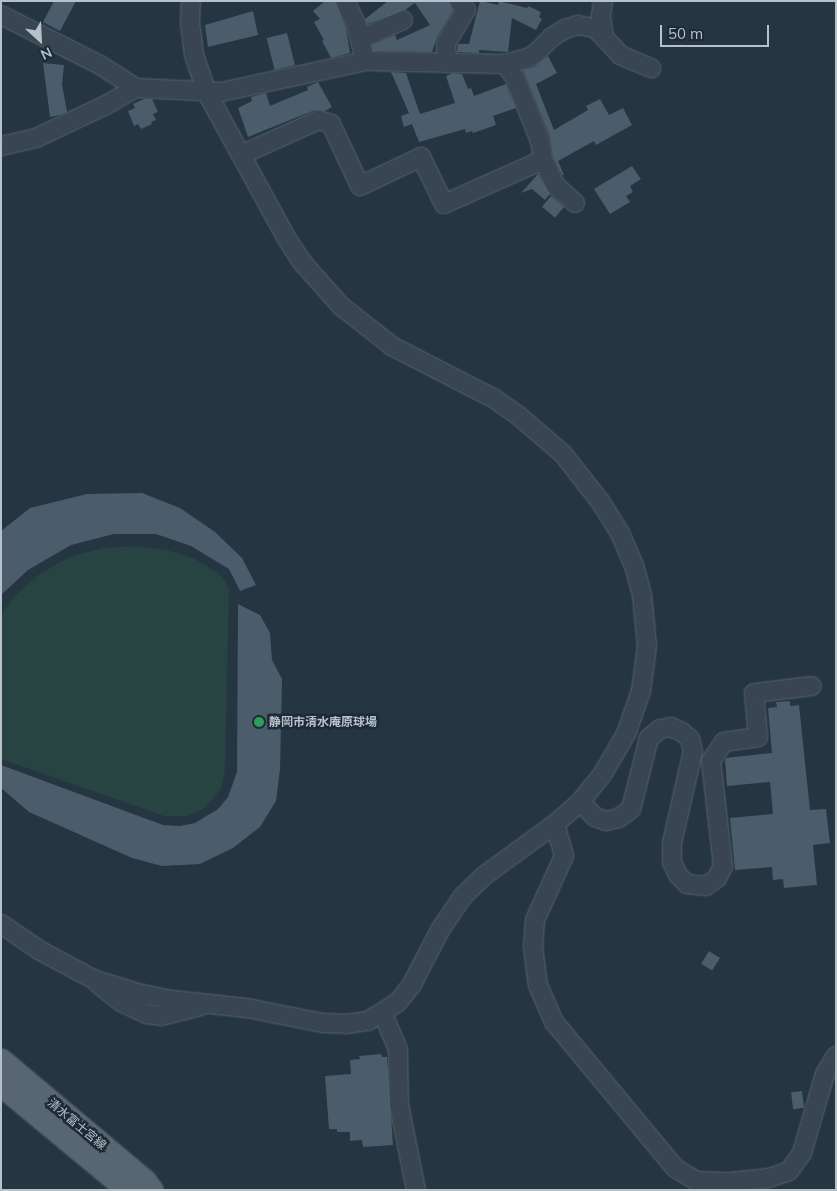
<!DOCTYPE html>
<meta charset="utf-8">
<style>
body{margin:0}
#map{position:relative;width:837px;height:1191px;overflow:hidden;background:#253542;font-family:Mulish,"Noto Sans JP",sans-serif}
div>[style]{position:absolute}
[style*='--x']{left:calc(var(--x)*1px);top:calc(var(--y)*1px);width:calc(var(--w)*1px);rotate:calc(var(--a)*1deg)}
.green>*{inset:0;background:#274342}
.building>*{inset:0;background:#4b5d6a;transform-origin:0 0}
.roads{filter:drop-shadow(0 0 1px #57646e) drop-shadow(0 0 1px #57646e)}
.minor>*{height:18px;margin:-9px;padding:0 9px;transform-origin:9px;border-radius:9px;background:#394651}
.major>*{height:22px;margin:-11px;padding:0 11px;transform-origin:11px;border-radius:11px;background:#576671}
.dots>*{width:14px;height:14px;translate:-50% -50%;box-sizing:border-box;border:2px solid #1e2b37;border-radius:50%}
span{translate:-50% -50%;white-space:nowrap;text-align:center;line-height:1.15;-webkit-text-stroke:5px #1e2b37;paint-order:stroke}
.poi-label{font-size:12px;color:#b6c1cb;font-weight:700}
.left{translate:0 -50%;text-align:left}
.street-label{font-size:12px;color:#b6c1cb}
.frame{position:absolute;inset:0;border:2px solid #b6c1cb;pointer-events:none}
.north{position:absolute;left:15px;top:15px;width:50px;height:50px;-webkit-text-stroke:4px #1e2b37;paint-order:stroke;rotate:155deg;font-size:14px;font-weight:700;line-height:20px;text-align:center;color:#b6c1cb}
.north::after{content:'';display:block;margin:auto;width:18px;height:22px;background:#b6c1cb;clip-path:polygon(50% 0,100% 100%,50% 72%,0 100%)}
.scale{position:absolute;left:660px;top:25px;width:109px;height:22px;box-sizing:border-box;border:2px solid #b6c1cb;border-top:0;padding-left:6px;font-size:15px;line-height:18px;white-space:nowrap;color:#b6c1cb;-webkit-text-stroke:4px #1e2b37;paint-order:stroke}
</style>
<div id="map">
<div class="green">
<i style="clip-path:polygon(137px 546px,167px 550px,195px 559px,218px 573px,225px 581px,229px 590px,225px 771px,221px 789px,212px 800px,202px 810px,187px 816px,164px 816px,1px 759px,1px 614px,16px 595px,38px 575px,69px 557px,103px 548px)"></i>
</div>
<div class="building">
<i style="clip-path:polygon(54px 1px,76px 1px,60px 31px,43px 22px)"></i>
<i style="clip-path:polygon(325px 1px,335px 1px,346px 28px,350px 53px,331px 58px,322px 41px,324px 40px,314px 22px,320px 19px,313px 11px)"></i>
<i style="clip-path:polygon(388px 1px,449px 1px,453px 11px,437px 37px,432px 52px,373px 51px,372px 45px,395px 35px,397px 40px,430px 25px,415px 3px,405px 10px,367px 24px,365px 19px)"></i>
<i style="clip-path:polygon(480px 1px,498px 5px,499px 1px,527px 8px,528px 6px,541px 12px,539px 17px,542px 19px,536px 30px,512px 18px,508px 52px,479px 50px,479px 53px,457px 52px,458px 44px,469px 44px)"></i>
<i style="clip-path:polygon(253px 11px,258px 35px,208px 47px,205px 25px)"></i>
<i style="left:287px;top:33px;width:33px;height:21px;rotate:76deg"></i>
<i style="clip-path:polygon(548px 56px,557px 73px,536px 84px,554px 130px,588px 110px,586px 106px,600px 99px,609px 115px,623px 108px,632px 125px,596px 145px,594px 141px,558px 161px,564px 175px,562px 175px,553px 157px,550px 137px,523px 70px,534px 67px)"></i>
<i style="clip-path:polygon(43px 63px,64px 65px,62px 84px,67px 112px,60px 115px,50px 117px)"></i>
<i style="clip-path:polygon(391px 72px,406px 73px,420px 114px,455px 103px,446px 76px,452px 73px,462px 74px,468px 89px,471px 88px,474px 96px,506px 84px,516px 108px,493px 116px,496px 125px,473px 133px,472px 131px,466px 133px,465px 129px,419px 142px,412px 124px,404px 127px,401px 116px,409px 113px)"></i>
<i style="clip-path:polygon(318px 82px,332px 107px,325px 111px,315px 110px,248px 137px,238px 108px,252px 101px,251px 97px,266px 93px,270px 106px,308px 90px,307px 87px)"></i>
<i style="clip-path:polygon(144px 99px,152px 99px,158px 112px,153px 114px,156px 120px,151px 122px,152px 124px,141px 129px,138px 124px,134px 126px,128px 111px,135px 108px,133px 104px)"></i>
<i style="clip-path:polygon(632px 166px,641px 179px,630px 186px,633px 192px,626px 196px,630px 202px,610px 214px,594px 189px)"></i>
<i style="clip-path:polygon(538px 174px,550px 194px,545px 200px,532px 189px,521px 193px)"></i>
<i style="left:551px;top:196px;width:17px;height:14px;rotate:40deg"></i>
<i style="clip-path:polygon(142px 493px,180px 508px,215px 532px,242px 558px,256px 585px,240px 591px,229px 569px,191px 546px,156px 534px,114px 534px,71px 545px,28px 570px,1px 595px,1px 531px,30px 508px,87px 494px)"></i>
<i style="clip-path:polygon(238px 604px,260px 615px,270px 633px,272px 660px,282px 679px,280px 769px,276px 801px,260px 827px,233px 848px,200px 864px,162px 866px,132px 858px,29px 812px,1px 788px,1px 765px,163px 825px,180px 826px,195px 823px,218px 809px,228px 797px,237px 772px)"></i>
<i style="clip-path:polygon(790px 701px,790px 706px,799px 705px,810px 810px,826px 809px,830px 843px,813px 845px,817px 885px,784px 888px,783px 879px,773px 880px,772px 867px,735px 870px,730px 818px,773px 814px,770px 782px,727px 786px,725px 760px,726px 758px,772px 753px,768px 708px,777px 707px,776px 702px)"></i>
<i style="left:709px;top:951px;width:13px;height:15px;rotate:32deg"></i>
<i style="clip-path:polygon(381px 1054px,382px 1057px,387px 1057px,393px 1145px,363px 1147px,362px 1140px,350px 1141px,350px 1132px,337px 1132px,337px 1129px,329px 1129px,325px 1076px,351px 1074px,350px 1060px,360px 1059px,359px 1056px)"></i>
<i style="left:802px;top:1091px;width:17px;height:11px;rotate:83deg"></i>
</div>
<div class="roads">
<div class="minor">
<i style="--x:345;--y:1;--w:25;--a:64"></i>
<i style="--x:356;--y:24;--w:38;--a:76"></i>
<i style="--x:1;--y:15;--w:111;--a:26.8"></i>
<i style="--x:100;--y:65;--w:43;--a:32.6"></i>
<i style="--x:136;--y:88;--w:85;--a:2.7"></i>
<i style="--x:221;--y:92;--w:147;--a:-12.1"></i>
<i style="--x:365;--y:61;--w:140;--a:1.2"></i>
<i style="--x:505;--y:64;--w:17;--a:54"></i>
<i style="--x:515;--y:78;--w:68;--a:68.4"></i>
<i style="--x:540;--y:141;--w:19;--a:81"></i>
<i style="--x:543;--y:160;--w:28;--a:64"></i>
<i style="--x:555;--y:185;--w:27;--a:42"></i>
<i style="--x:603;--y:30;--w:14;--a:-98"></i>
<i style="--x:601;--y:16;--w:15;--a:-82"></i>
<i style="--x:360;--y:39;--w:47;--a:-23.8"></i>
<i style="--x:447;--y:63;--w:20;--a:-93"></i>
<i style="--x:446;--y:43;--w:39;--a:-59"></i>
<i style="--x:466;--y:10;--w:11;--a:-128"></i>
<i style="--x:505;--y:64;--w:24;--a:-15"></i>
<i style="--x:528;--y:58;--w:9;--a:-32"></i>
<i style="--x:536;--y:53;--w:23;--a:-45"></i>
<i style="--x:552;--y:37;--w:15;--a:-32"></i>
<i style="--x:565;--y:29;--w:14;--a:-17"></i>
<i style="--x:578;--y:25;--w:25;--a:11"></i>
<i style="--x:603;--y:30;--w:5;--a:169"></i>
<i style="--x:598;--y:31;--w:33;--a:47"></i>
<i style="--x:620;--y:55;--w:34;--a:23"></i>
<i style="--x:1;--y:146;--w:36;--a:-13"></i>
<i style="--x:36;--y:138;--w:77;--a:-25.2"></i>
<i style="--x:106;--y:105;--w:34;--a:-30"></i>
<i style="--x:241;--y:155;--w:85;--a:-24.2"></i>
<i style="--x:319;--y:120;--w:13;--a:18"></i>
<i style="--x:331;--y:124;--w:68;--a:64.9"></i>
<i style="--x:360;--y:186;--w:68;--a:-25.4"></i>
<i style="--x:421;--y:157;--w:52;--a:63.9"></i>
<i style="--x:444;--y:204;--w:108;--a:-24"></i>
<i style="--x:580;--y:802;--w:21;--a:45"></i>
<i style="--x:595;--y:817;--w:12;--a:20"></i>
<i style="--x:606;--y:821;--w:13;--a:-13"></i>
<i style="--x:619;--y:818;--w:15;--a:-37"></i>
<i style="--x:631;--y:809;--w:73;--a:-75.8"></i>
<i style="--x:649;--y:738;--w:14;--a:-39"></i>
<i style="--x:660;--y:729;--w:11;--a:-10"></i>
<i style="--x:671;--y:727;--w:12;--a:24"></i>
<i style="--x:682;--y:732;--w:11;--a:41"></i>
<i style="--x:690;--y:739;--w:12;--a:76"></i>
<i style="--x:693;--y:751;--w:94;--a:102.9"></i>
<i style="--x:672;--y:843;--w:19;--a:90"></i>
<i style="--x:672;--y:862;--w:14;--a:65"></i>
<i style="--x:678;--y:875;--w:13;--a:45"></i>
<i style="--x:687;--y:884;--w:19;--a:6"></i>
<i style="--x:706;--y:886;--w:14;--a:-36"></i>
<i style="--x:717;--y:878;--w:13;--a:-63"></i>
<i style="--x:723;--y:866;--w:106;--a:-96.5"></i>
<i style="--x:711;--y:761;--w:23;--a:-56"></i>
<i style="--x:724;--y:742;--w:34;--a:-8"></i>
<i style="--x:758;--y:737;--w:44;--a:-95.2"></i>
<i style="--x:754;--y:693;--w:58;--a:-6.9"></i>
<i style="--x:555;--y:824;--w:33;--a:74"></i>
<i style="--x:564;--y:856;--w:70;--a:114.4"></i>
<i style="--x:535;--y:920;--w:26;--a:94"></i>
<i style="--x:533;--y:946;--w:39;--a:83"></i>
<i style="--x:538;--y:985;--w:40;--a:66.6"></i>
<i style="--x:554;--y:1022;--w:190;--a:50.3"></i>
<i style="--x:675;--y:1168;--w:26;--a:31"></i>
<i style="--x:697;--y:1181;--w:34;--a:2"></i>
<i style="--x:731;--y:1182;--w:38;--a:-6"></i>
<i style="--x:769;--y:1178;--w:21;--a:-19"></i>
<i style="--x:789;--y:1171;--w:22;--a:-54"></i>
<i style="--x:802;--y:1153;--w:82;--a:-73.8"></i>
<i style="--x:825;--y:1074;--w:21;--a:-59"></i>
<i style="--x:1;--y:924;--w:46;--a:34.4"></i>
<i style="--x:39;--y:950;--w:61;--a:28.2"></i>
<i style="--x:93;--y:979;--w:47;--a:17.3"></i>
<i style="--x:138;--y:993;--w:35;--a:12"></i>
<i style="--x:172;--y:1000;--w:75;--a:6.1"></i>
<i style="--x:247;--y:1008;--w:77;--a:11.2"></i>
<i style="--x:323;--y:1023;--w:23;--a:2"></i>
<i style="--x:346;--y:1024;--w:22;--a:-8"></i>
<i style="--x:368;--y:1021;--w:34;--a:-32"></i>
<i style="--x:397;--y:1003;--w:22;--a:-51"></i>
<i style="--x:411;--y:986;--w:63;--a:-62.6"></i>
<i style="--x:440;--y:930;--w:41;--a:-55.9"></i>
<i style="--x:463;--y:896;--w:30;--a:-44"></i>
<i style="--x:485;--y:875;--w:87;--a:-36.1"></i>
<i style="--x:555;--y:824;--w:33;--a:-41"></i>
<i style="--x:580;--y:802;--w:35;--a:-51"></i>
<i style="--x:602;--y:775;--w:48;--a:-59.7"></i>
<i style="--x:626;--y:734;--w:46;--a:-70.8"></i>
<i style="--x:641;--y:691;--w:45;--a:-82.4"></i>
<i style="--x:647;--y:646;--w:51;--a:-95.6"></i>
<i style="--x:642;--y:595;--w:30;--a:-105"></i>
<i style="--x:634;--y:566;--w:36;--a:-113"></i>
<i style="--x:620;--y:533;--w:39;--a:-122"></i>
<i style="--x:599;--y:500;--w:58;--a:-128"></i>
<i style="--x:563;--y:454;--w:58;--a:-139.2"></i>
<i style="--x:519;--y:416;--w:32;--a:-145"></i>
<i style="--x:493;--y:398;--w:114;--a:-152.8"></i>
<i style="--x:392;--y:346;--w:65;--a:-141.9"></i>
<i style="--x:341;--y:306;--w:59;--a:-131.6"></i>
<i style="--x:302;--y:262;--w:27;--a:-123"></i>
<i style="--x:287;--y:239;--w:166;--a:-118.7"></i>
<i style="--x:207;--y:93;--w:40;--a:-108.9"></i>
<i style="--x:194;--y:55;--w:31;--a:-97"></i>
<i style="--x:190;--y:24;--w:23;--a:-88"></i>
<i style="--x:98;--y:984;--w:29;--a:38"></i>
<i style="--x:121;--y:1002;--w:29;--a:25"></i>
<i style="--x:147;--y:1014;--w:14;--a:8"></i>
<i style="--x:161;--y:1016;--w:41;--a:-14"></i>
<i style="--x:383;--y:1014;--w:39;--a:67"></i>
<i style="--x:398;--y:1050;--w:55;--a:89"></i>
<i style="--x:399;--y:1105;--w:87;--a:78.7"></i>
</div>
<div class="major">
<i style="--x:1;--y:1060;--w:188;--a:40"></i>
<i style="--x:145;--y:1181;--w:11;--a:52"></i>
<i style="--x:1;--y:1085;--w:165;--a:39.6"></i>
</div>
</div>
<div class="dots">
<i style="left:259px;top:722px;background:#2e9e5b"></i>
</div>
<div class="poi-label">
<span class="left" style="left:269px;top:722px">静岡市清水庵原球場</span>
</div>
<div class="street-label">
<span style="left:77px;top:1124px;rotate:40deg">清水富士宮線</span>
</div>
<div class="frame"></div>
<div class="north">N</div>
<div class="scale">50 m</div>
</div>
